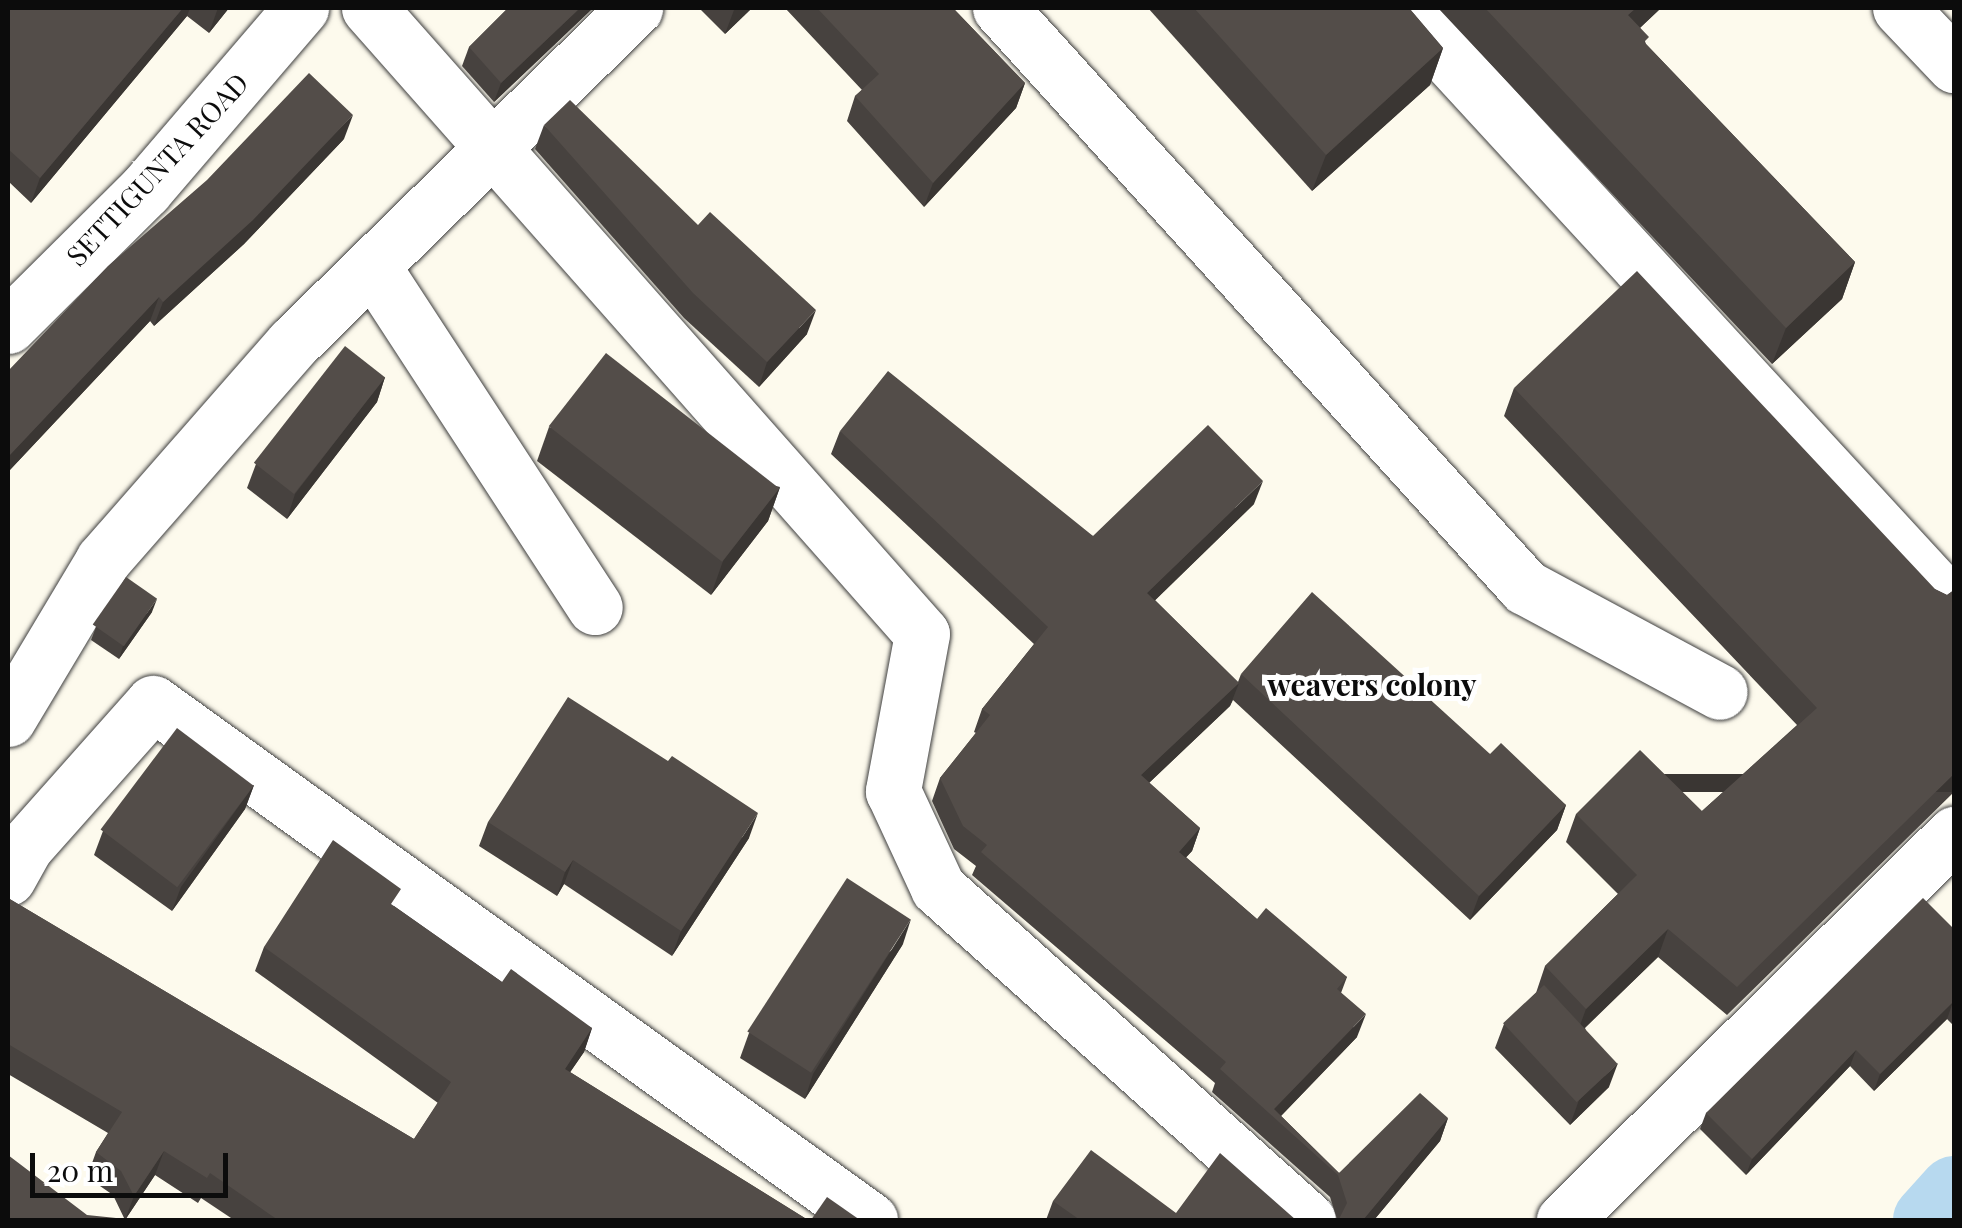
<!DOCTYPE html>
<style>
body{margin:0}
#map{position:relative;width:1962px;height:1228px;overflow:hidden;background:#fdfaed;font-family:"Playfair Display",serif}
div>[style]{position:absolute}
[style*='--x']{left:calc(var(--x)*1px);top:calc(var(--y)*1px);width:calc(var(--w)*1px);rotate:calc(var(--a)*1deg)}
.canal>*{height:70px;margin:-35px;padding:0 35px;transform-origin:35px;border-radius:35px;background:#b7d9ef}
.roads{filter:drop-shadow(0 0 2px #3f3f3f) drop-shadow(0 0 2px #3f3f3f)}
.minor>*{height:55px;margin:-27.5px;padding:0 27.5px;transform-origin:27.5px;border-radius:27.5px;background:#fff}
.wall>*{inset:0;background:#47423f}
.shaded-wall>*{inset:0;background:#3a3633;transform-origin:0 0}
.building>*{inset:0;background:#534d49;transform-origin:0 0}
span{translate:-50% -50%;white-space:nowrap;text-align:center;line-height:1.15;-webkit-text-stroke:10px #fff;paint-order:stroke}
.street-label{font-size:28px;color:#0c0c0c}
.neighbourhood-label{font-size:30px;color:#0c0c0c;font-weight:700}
.frame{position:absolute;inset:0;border:10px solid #0c0c0c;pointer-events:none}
.scale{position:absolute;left:30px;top:1153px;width:198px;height:45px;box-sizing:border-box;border:5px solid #0c0c0c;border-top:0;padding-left:12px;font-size:30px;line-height:35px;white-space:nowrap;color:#0c0c0c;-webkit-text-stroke:8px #fff;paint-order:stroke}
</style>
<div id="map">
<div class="canal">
<i style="--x:1928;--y:1220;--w:39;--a:-48"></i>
</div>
<div class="roads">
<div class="minor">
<i style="--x:369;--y:8;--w:835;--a:48.54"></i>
<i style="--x:922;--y:634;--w:160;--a:100.5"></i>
<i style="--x:893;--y:791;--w:107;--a:65.1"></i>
<i style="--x:938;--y:888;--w:497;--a:41.9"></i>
<i style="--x:1000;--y:8;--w:782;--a:47.8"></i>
<i style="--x:1525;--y:587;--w:221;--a:28.3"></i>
<i style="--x:1402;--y:8;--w:787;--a:47.37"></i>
<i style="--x:1900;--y:8;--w:79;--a:46.5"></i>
<i style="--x:373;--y:267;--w:406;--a:56.9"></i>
<i style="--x:8;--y:326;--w:193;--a:-44.8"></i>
<i style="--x:145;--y:190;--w:240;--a:-49.4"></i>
<i style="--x:8;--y:719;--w:185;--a:-59.1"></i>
<i style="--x:103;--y:560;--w:288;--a:-48.8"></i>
<i style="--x:293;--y:343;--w:479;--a:-44.4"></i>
<i style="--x:8;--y:878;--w:37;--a:-61"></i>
<i style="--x:26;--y:846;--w:191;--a:-48.4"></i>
<i style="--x:153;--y:703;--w:884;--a:35.79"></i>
<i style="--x:1564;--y:1220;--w:549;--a:-44.7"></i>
</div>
</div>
<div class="wall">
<i style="clip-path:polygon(8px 8px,229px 8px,209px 33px,187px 16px,31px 203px,8px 181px)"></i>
<i style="clip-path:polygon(508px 8px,593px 8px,494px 102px,462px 66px,469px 47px)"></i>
<i style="clip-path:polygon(699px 8px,752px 8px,725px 34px)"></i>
<i style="clip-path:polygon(785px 8px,953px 8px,1025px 83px,1016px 108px,924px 207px,847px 121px,855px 96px,862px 90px)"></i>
<i style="clip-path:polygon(1148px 8px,1409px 8px,1443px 48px,1430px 85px,1312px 191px)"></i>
<i style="clip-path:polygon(1438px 8px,1661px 8px,1640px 28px,1646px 44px,1855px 262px,1842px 299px,1772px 364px)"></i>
<i style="clip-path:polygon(544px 125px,807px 334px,759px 387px,684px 318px,535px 149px)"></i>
<i style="clip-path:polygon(344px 139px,244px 244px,154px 326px,150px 321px,8px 472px,8px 371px)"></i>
<i style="clip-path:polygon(385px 377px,377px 402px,287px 519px,247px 488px,256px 464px)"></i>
<i style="clip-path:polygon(1514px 388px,1947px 595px,1954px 590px,1954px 792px,1727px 1015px,1658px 957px,1585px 1028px,1609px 1087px,1570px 1125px,1495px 1048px,1504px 1024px,1536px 993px,1545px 966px,1618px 894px,1566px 842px,1576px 814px,1702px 811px,1797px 725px,1504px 416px)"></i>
<i style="clip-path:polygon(549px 427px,780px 487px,768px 521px,711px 595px,537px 461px)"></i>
<i style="clip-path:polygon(840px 431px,1093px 536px,1254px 504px,1155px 600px,1238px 682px,1241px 674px,1490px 754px,1566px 805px,1557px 830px,1470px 920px,1233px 700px,1230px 706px,1149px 783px,1200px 828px,1192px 851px,1186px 857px,1257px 919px,1347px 977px,1341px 993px,1357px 1037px,1281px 1116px,1339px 1173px,1448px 1118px,1440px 1141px,1374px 1220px,1333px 1220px,1337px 1219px,1330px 1197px,1212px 1092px,1215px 1083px,972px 875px,976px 866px,954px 849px,932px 801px,940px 778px,976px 733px,974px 732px,982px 709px,1034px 644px,831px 454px)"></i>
<i style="clip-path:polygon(152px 612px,119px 659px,91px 640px,96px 627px)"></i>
<i style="clip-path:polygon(254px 785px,245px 809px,172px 911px,94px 855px,103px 831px)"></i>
<i style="clip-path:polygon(488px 822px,749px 838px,672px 956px,564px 884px,557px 896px,479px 846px)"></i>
<i style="clip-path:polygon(8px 898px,414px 1139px,438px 1103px,255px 971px,264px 947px,394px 906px,502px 982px,592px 1028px,584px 1052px,570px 1072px,808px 1220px,234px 1220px,201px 1198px,198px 1203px,155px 1175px,125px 1220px,113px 1195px,87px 1177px,96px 1152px,108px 1133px,8px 1074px)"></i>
<i style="clip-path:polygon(1954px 929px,1954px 1026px,1947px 1019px,1874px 1091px,1850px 1066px,1746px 1175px,1700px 1129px,1706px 1113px)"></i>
<i style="clip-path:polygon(903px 944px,805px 1099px,740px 1058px,749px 1033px)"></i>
<i style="clip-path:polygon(1053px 1201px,1176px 1213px,1296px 1220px,1046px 1220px)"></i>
</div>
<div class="shaded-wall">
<i style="clip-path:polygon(183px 8px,190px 8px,187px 16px,31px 203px,40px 178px)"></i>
<i style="clip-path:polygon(218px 8px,229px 8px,209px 33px)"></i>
<i style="clip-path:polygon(580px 8px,593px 8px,494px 102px,501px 83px)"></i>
<i style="clip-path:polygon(736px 8px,752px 8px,725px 34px,734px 10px)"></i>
<i style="clip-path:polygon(1636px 8px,1661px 8px,1615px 51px,1628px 15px)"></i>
<i style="clip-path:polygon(1443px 48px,1430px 85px,1312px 191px,1326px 155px)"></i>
<i style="clip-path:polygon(1025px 83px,1016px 108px,924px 207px,933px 183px)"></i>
<i style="clip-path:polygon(353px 115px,344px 139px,244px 244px,154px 326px,163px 302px)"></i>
<i style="clip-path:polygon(1855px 262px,1842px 299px,1772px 364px,1786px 328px)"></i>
<i style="clip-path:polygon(159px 297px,150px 321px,8px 472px,8px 457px)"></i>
<i style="clip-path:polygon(816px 310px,807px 334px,759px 387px,767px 362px)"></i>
<i style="clip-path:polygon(385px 377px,377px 402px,287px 519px,295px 494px)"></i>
<i style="clip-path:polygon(1263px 481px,1254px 504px,1139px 616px,1147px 593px)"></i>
<i style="clip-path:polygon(780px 487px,768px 521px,711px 595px,723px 561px)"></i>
<i style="clip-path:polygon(157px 599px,152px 612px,119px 659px,123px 646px)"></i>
<i style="clip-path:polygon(1239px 683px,1230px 706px,1133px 798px,1141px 775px)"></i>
<i style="left:1954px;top:774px;width:18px;height:304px;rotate:90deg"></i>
<i style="clip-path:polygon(254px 785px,245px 809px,172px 911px,181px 887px)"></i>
<i style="clip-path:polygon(1566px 805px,1557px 830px,1470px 920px,1479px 896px)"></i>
<i style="clip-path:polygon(758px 813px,749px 838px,672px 956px,681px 931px)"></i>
<i style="clip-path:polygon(1200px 828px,1192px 851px,1171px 874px,1179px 852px)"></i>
<i style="clip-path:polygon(573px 860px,564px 884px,557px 896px,565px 872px)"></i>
<i style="clip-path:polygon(911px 919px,903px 944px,805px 1099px,813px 1074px)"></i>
<i style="clip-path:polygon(1668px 929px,1658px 957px,1576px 1036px,1586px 1009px)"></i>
<i style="clip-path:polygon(1953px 1002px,1947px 1019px,1874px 1091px,1880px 1074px)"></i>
<i style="clip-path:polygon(1366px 1014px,1357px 1037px,1277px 1120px,1274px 1109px)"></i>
<i style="clip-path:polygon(592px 1028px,584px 1052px,556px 1093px,565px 1069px)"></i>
<i style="clip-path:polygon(1856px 1050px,1850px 1066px,1746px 1175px,1752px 1159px)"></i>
<i style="clip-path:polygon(1618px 1063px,1609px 1087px,1570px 1125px,1579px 1100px)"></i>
<i style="clip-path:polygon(1448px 1118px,1440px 1141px,1374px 1220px,1363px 1220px)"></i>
<i style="clip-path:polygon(164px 1151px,155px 1175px,125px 1220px,134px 1196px)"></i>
</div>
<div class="building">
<i style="clip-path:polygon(8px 8px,183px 8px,40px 178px,8px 149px)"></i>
<i style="clip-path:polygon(508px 8px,580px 8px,501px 83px,469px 47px)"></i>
<i style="clip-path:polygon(817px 8px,953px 8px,1025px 83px,933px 183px,855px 96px,879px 74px)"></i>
<i style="clip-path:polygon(1194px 8px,1409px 8px,1443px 48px,1326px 155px)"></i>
<i style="clip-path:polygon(1485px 8px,1636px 8px,1628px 15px,1649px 37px,1644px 42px,1855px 262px,1786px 328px)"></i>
<i style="clip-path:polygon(309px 73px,353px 115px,253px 220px,163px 302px,159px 297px,8px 457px,8px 371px,108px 266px,207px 180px)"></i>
<i style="clip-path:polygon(570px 100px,698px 225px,710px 212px,816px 310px,767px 362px,693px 293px,544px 125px)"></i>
<i style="clip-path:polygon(1637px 271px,1935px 589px,1947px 595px,1954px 590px,1954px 774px,1737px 987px,1668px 929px,1586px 1009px,1545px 966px,1637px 875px,1576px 814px,1640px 750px,1702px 811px,1817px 708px,1514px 388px)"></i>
<i style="left:345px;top:346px;width:51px;height:148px;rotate:38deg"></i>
<i style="left:606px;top:353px;width:220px;height:93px;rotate:38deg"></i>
<i style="clip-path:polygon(888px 371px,1093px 536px,1208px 425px,1263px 481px,1147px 593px,1239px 683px,1141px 775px,1200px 828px,1179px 852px,1257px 919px,1266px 908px,1347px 977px,1337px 989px,1366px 1014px,1274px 1109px,1339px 1173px,1420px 1093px,1448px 1118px,1363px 1220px,1333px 1220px,1339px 1219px,1347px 1203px,1338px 1175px,1220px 1069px,1226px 1062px,981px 852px,987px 845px,963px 826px,940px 778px,990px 715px,982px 709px,1048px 627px,840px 431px)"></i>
<i style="left:126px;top:577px;width:38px;height:58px;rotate:35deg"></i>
<i style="clip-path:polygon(1312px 592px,1490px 754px,1501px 743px,1566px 805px,1479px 896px,1241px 674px)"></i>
<i style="clip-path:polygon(568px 697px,668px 761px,672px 756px,758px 813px,681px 931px,573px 860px,565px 872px,488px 822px)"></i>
<i style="left:177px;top:728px;width:96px;height:127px;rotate:37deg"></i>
<i style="clip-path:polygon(333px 840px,401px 889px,391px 904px,502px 982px,511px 969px,592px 1028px,565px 1069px,808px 1220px,278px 1220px,210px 1173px,207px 1178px,164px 1151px,134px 1196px,121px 1171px,96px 1152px,122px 1112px,8px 1044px,8px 898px,414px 1139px,451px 1082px,264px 947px)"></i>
<i style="left:847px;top:878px;width:76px;height:183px;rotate:33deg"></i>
<i style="clip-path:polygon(1923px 898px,1954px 929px,1954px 1004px,1953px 1002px,1880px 1074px,1856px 1050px,1752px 1159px,1706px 1113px)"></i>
<i style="left:1544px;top:985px;width:108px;height:56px;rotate:47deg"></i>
<i style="clip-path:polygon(1091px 1150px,1176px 1213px,1220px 1153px,1296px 1220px,1080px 1220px,1053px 1201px)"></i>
<i style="clip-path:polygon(8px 1155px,87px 1215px,116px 1218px,115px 1220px,8px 1220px)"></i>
<i style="clip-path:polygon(827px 1197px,860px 1220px,811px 1220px)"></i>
</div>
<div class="street-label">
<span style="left:157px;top:169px;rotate:-47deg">SETTIGUNTA ROAD</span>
</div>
<div class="neighbourhood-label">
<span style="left:1372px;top:684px">weavers colony</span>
</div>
<div class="frame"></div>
<div class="scale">20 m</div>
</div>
